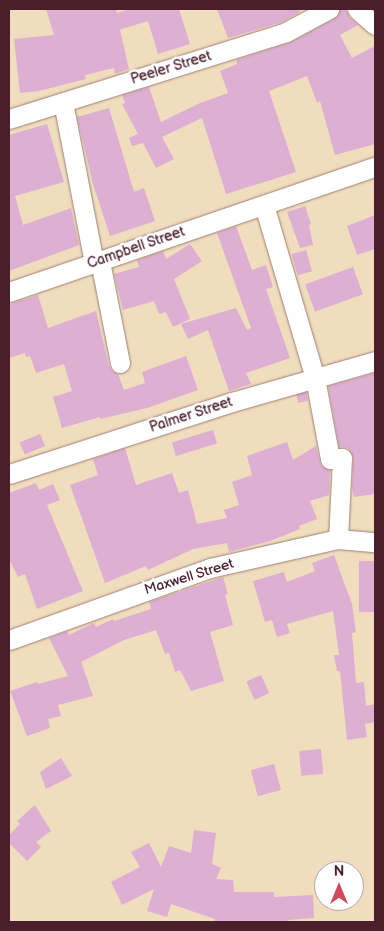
<!DOCTYPE html>
<style>
body{margin:0}
#map{position:relative;width:384px;height:931px;overflow:hidden;background:#f0ddbd;font-family:"Balsamiq Sans",sans-serif}
div>[style]{position:absolute}
[style*='--x']{left:calc(var(--x)*1px);top:calc(var(--y)*1px);width:calc(var(--w)*1px);rotate:calc(var(--a)*1deg)}
.building>*{inset:0;background:#ddafd2;transform-origin:0 0}
.roads{filter:drop-shadow(0 0 1px #9d7e74) drop-shadow(0 0 1px #9d7e74)}
.street>*{height:19px;margin:-9.5px;padding:0 9.5px;transform-origin:9.5px;border-radius:9.5px;background:#fff}
span{translate:-50% -50%;white-space:nowrap;text-align:center;line-height:1.15;-webkit-text-stroke:5px #fff;paint-order:stroke}
.street-label{font-size:14px;color:#4a1f2b}
.frame{position:absolute;inset:0;border:10px solid #4a1f2b;pointer-events:none}
.north{position:absolute;left:314px;top:861px;width:50px;height:50px;box-sizing:border-box;background:#fff;border:1px solid #b7a5aa;border-radius:50%;rotate:0deg;font-size:14px;font-weight:700;line-height:20px;text-align:center;color:#4a1f2b}
.north::after{content:'';display:block;margin:auto;width:18px;height:22px;background:#d1495b;clip-path:polygon(50% 0,100% 100%,50% 72%,0 100%)}
</style>
<div id="map">
<div class="building">
<i style="clip-path:polygon(46px 9px,116px 9px,117px 13px,130px 9px,179px 9px,190px 44px,158px 54px,148px 21px,122px 29px,120px 30px,129px 69px,115px 74px,114px 68px,85px 75px,86px 79px,39px 91px,20px 93px,14px 39px,54px 35px)"></i>
<i style="clip-path:polygon(217px 9px,299px 9px,300px 12px,282px 22px,228px 38px)"></i>
<i style="clip-path:polygon(340px 9px,346px 9px,349px 17px,358px 25px,340px 35px,352px 58px,375px 46px,375px 144px,335px 155px,320px 101px,317px 103px,307px 76px,269px 91px,296px 172px,226px 194px,202px 118px,162px 137px,174px 159px,156px 168px,143px 143px,132px 146px,129px 138px,138px 134px,122px 104px,125px 103px,122px 95px,149px 87px,161px 122px,200px 103px,228px 93px,220px 71px,237px 64px,236px 60px,291px 42px,334px 19px)"></i>
<i style="clip-path:polygon(109px 108px,134px 192px,144px 188px,155px 221px,110px 236px,93px 184px,77px 117px)"></i>
<i style="clip-path:polygon(47px 124px,64px 182px,15px 196px,23px 225px,71px 208px,79px 245px,9px 271px,9px 135px)"></i>
<i style="clip-path:polygon(305px 206px,311px 224px,309px 225px,313px 245px,300px 248px,287px 212px)"></i>
<i style="clip-path:polygon(375px 215px,375px 249px,357px 255px,347px 226px)"></i>
<i style="clip-path:polygon(236px 226px,252px 270px,266px 265px,273px 287px,266px 289px,290px 358px,246px 373px,251px 384px,229px 391px,208px 330px,188px 339px,181px 324px,236px 308px,247px 330px,251px 328px,217px 233px)"></i>
<i style="clip-path:polygon(190px 244px,202px 261px,174px 279px,190px 319px,173px 327px,166px 312px,159px 314px,154px 301px,123px 310px,114px 274px,139px 267px,137px 260px,163px 251px,166px 259px)"></i>
<i style="left:306px;top:250px;width:22px;height:15px;rotate:74deg"></i>
<i style="left:353px;top:267px;width:29px;height:51px;rotate:70deg"></i>
<i style="clip-path:polygon(38px 295px,48px 328px,96px 311px,109px 366px,112px 371px,118px 374px,124px 390px,145px 383px,142px 372px,186px 356px,198px 390px,147px 408px,100px 419px,100px 417px,62px 428px,53px 397px,72px 391px,64px 364px,36px 373px,30px 356px,26px 357px,25px 353px,9px 358px,9px 304px)"></i>
<i style="clip-path:polygon(375px 373px,375px 494px,354px 497px,352px 487px,353px 458px,348px 448px,339px 447px,328px 386px)"></i>
<i style="left:306px;top:392px;width:9px;height:10px;rotate:77deg"></i>
<i style="left:213px;top:430px;width:14px;height:43px;rotate:73deg"></i>
<i style="left:40px;top:434px;width:13px;height:22px;rotate:67deg"></i>
<i style="clip-path:polygon(287px 442px,293px 460px,316px 446px,321px 466px,330px 470px,329px 495px,310px 501px,317px 519px,299px 526px,300px 529px,270px 541px,229px 552px,227px 543px,193px 549px,148px 570px,146px 566px,105px 583px,70px 485px,98px 475px,93px 459px,125px 448px,136px 485px,172px 473px,179px 493px,188px 490px,197px 524px,227px 518px,224px 510px,239px 505px,232px 482px,252px 475px,247px 456px)"></i>
<i style="clip-path:polygon(36px 483px,39px 490px,53px 484px,60px 500px,47px 505px,83px 591px,37px 609px,25px 574px,18px 577px,9px 559px,9px 493px)"></i>
<i style="clip-path:polygon(334px 555px,352px 604px,356px 632px,352px 633px,356px 683px,364px 682px,366px 706px,375px 704px,375px 722px,365px 724px,367px 737px,347px 740px,340px 671px,337px 671px,334px 655px,339px 655px,333px 611px,287px 624px,290px 633px,277px 637px,272px 620px,265px 622px,253px 581px,284px 572px,287px 582px,315px 571px,312px 563px)"></i>
<i style="left:359px;top:561px;width:16px;height:51px"></i>
<i style="clip-path:polygon(223px 577px,228px 594px,225px 595px,233px 625px,210px 632px,224px 681px,191px 691px,180px 670px,175px 672px,169px 653px,165px 654px,156px 630px,124px 640px,81px 662px,93px 696px,58px 705px,61px 716px,48px 719px,50px 728px,27px 736px,10px 691px,37px 682px,38px 684px,68px 676px,49px 638px,67px 631px,69px 635px,94px 623px,96px 627px,113px 619px,114px 621px,151px 609px,149px 602px)"></i>
<i style="left:261px;top:675px;width:20px;height:16px;rotate:66deg"></i>
<i style="left:321px;top:749px;width:25px;height:22px;rotate:85deg"></i>
<i style="clip-path:polygon(61px 758px,72px 776px,46px 789px,40px 772px)"></i>
<i style="left:274px;top:764px;width:27px;height:24px;rotate:75deg"></i>
<i style="clip-path:polygon(35px 805px,51px 831px,36px 842px,41px 847px,27px 861px,9px 843px,9px 835px,20px 824px,17px 821px)"></i>
<i style="clip-path:polygon(194px 830px,216px 833px,212px 864px,221px 868px,216px 879px,233px 880px,234px 892px,274px 892px,274px 897px,313px 895px,314px 918px,288px 920px,289px 922px,214px 922px,215px 919px,171px 904px,167px 917px,147px 911px,154px 889px,122px 905px,111px 882px,140px 867px,131px 852px,149px 843px,161px 867px,169px 846px,191px 853px)"></i>
</div>
<div class="roads">
<div class="street">
<i style="--x:357;--y:9;--w:24;--a:42"></i>
<i style="--x:63;--y:102;--w:164;--a:79.1"></i>
<i style="--x:9;--y:119;--w:290;--a:-17.4"></i>
<i style="--x:286;--y:32;--w:49;--a:-28.1"></i>
<i style="--x:264;--y:205;--w:180;--a:73.6"></i>
<i style="--x:315;--y:378;--w:82;--a:79.5"></i>
<i style="--x:330;--y:459;--w:12;--a:-5"></i>
<i style="--x:342;--y:458;--w:81;--a:92.8"></i>
<i style="--x:100;--y:261;--w:104;--a:78.9"></i>
<i style="--x:9;--y:292;--w:387;--a:-18.9"></i>
<i style="--x:9;--y:474;--w:234;--a:-17.9"></i>
<i style="--x:232;--y:402;--w:149;--a:-16"></i>
<i style="--x:9;--y:640;--w:214;--a:-19.7"></i>
<i style="--x:210;--y:568;--w:131;--a:-12.8"></i>
<i style="--x:338;--y:539;--w:37;--a:5"></i>
</div>
</div>
<div class="street-label">
<span style="left:171px;top:68px;rotate:-17deg">Peeler Street</span>
<span style="left:136px;top:248px;rotate:-19deg">Campbell Street</span>
<span style="left:191px;top:415px;rotate:-18deg">Palmer Street</span>
<span style="left:189px;top:577px;rotate:-17deg">Maxwell Street</span>
</div>
<div class="frame"></div>
<div class="north">N</div>
</div>
